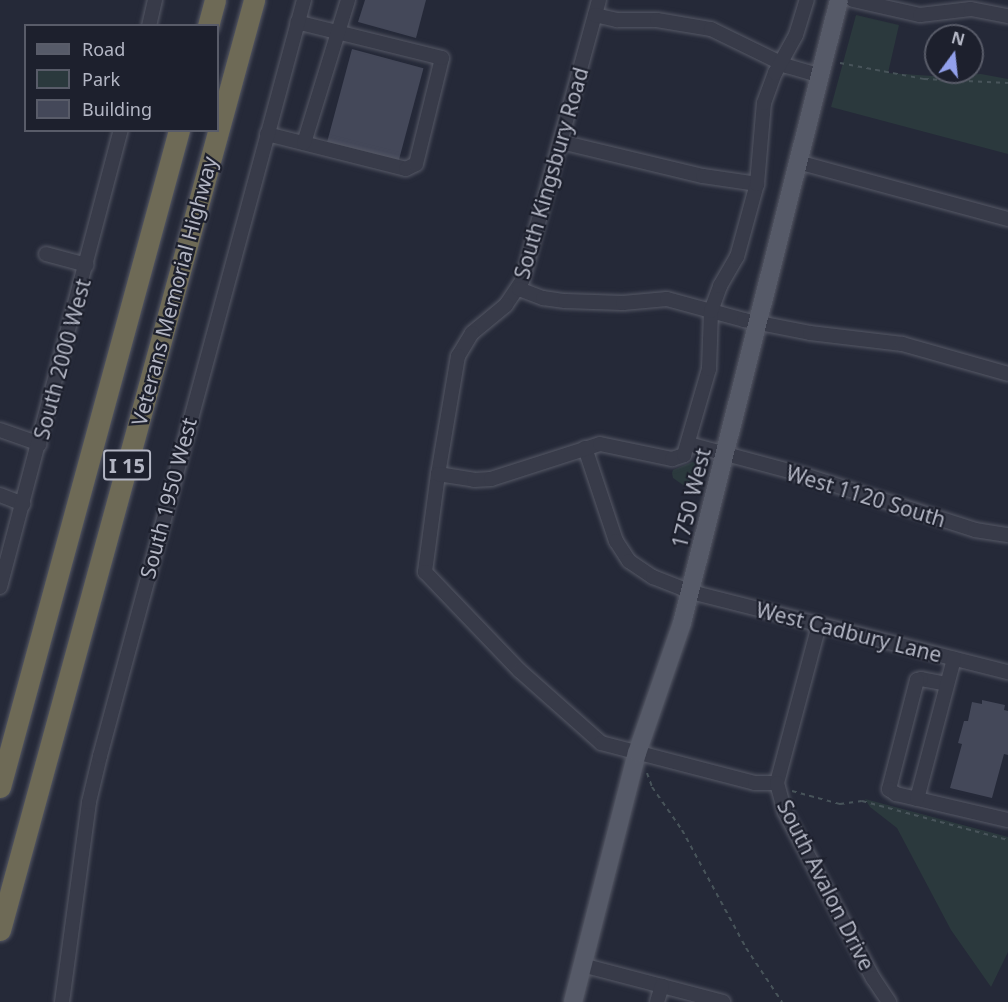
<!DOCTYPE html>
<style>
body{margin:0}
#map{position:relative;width:1008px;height:1002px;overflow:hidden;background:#252938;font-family:"Noto Sans",sans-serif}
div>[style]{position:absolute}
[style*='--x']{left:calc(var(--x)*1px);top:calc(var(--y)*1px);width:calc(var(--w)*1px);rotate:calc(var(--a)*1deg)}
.green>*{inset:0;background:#2b393d}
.building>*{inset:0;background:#444859;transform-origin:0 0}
.path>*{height:2px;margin-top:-1px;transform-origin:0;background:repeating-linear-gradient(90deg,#48545a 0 4.5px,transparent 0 9px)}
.roads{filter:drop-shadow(0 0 2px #565966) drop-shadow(0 0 2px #565966)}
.minor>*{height:14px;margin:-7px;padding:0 7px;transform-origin:7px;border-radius:7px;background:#383b49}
.major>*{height:18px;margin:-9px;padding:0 9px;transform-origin:9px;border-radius:9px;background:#565a68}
.highway>*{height:21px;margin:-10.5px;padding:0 10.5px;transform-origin:10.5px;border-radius:10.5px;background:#6e6a56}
span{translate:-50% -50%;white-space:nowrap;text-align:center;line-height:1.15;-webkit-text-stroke:4.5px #1d202d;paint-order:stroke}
.shield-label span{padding:2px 4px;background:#1d202d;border:2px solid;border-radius:4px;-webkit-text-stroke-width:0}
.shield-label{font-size:20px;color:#b3b6c4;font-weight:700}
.street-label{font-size:21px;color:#b3b6c4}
.legend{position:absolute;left:24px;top:24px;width:195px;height:108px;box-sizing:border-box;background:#1d202d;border:2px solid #595c69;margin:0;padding:8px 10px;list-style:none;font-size:18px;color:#b3b6c4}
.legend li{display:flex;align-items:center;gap:12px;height:30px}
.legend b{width:30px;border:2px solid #595c69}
.north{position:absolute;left:924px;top:24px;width:60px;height:60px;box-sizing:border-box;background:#1d202d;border:2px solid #595c69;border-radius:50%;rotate:15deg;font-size:16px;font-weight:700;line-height:24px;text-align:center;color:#b3b6c4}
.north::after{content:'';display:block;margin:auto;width:21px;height:27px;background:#92a0eb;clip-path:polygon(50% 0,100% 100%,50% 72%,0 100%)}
</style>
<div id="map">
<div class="green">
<i style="clip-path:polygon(856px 15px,899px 25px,888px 73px,933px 76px,981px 74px,1008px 79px,1008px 154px,831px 107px)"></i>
<i style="clip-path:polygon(692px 462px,697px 463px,698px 480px,686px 487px,673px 478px,672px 473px,673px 470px)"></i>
<i style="clip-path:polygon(865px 799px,1008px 837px,1008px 952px,991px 987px,951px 930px,897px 828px,870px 807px)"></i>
</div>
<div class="building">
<i style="clip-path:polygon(365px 0,426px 0,416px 38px,358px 22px)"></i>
<i style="left:352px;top:49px;width:74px;height:99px;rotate:15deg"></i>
<i style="clip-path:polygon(982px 700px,1005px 705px,1004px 710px,1008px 711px,1008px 755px,1004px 754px,992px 798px,950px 788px,962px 744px,958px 743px,964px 721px,968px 721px,972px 702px,982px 704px)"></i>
</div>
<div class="path">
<i style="--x:840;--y:63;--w:86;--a:10.8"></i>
<i style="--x:924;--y:79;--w:84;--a:2.7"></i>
<i style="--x:647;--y:773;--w:15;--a:70"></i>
<i style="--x:652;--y:787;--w:52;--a:55.1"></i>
<i style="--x:682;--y:830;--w:134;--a:61.5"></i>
<i style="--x:746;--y:948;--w:65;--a:56.3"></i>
<i style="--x:792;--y:791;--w:50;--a:15.2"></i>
<i style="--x:840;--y:804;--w:22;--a:-8"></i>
<i style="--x:862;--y:801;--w:151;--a:15"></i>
</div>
<div class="roads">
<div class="minor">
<i style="--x:599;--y:0;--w:291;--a:105.3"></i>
<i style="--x:522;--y:281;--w:29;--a:124"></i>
<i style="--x:506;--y:305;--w:44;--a:140.5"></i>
<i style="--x:472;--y:333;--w:27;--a:121"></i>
<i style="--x:458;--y:356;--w:120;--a:99.6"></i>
<i style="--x:438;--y:474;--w:99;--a:97.6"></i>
<i style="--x:425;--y:572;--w:137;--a:46.2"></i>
<i style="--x:520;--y:671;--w:108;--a:41.6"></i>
<i style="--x:601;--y:743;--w:159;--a:14.6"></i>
<i style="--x:755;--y:783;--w:22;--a:0"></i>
<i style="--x:853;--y:0;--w:69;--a:12.6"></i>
<i style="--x:920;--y:15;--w:51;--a:-6.7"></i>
<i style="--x:971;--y:9;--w:38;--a:11"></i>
<i style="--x:595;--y:15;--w:23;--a:13"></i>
<i style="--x:617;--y:20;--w:40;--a:0"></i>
<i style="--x:657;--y:20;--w:55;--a:9.5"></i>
<i style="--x:711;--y:29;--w:85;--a:26"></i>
<i style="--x:787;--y:66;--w:35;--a:16"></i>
<i style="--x:149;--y:26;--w:27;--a:-77"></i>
<i style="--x:267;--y:134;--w:143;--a:14.1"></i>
<i style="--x:406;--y:169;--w:11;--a:-27"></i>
<i style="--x:416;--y:164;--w:109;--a:-76.2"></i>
<i style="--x:442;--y:58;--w:149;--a:-166.1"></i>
<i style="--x:561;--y:142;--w:146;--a:13.5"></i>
<i style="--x:703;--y:176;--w:55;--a:8.4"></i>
<i style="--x:304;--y:143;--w:150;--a:-72.9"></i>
<i style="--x:798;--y:162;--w:218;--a:15.2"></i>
<i style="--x:46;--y:254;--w:42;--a:15"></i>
<i style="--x:519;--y:289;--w:26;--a:21"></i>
<i style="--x:543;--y:298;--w:22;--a:8"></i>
<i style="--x:565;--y:301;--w:58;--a:2"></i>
<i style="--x:623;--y:303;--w:44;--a:-5.2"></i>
<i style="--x:667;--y:299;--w:80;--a:15.3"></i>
<i style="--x:744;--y:320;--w:67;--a:11.1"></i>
<i style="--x:810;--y:333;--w:93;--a:6.8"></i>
<i style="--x:902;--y:344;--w:110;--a:15.8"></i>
<i style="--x:0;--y:430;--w:42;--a:19.3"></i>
<i style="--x:689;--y:444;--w:119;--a:15.1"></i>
<i style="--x:804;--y:475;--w:180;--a:17.8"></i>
<i style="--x:975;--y:530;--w:33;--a:9"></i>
<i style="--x:585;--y:448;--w:98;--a:71.6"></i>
<i style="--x:616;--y:541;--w:24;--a:57"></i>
<i style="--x:629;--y:561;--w:29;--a:34"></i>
<i style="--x:653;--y:577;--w:41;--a:21.5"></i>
<i style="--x:691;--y:592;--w:327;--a:14.2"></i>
<i style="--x:438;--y:474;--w:36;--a:9"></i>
<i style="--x:474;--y:480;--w:17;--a:-3"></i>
<i style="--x:491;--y:479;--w:114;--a:-17.8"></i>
<i style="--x:600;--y:444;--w:74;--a:11.8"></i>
<i style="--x:672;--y:459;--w:13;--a:-18"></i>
<i style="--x:684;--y:455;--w:90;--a:-73.8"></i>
<i style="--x:709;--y:369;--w:58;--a:-88"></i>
<i style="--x:711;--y:311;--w:27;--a:-70"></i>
<i style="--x:720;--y:286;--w:34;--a:-60"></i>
<i style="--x:737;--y:257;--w:76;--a:-74.7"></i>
<i style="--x:757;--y:184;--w:81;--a:-85.1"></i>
<i style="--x:764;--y:103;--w:32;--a:-70"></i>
<i style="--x:775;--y:73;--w:43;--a:-61.1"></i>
<i style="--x:796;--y:35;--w:37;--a:-73"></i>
<i style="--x:0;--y:495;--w:25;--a:21"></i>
<i style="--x:0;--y:587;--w:473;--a:-75.2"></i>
<i style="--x:819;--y:625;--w:163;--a:104.9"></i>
<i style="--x:777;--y:783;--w:30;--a:75"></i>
<i style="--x:785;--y:812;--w:188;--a:62.1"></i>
<i style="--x:873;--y:978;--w:29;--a:56"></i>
<i style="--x:947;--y:684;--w:26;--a:-169"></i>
<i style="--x:921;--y:679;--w:4;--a:166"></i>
<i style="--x:917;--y:680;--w:113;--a:104.4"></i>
<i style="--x:889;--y:789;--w:9;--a:36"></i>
<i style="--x:896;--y:794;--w:115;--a:13.1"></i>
<i style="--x:917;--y:799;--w:145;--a:-75.2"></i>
<i style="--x:582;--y:965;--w:146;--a:14.7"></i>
<i style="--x:62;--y:1002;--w:202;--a:-82.3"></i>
<i style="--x:89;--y:802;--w:47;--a:-76.6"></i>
<i style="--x:100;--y:756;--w:783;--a:-74.9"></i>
<i style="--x:657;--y:1002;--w:17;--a:-73"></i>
</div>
<div class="major">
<i style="--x:573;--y:1002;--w:257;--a:-75.6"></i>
<i style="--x:637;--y:753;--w:138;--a:-70.9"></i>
<i style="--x:682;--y:623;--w:642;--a:-75.86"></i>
</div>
<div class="highway">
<i style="--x:208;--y:26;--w:27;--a:-75"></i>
<i style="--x:0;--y:787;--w:681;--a:-74.76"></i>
<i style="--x:0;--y:930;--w:964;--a:-74.72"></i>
</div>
</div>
<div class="shield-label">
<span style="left:127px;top:465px">I 15</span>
</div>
<div class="street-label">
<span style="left:551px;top:173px;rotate:-74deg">South Kingsbury Road</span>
<span style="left:174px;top:291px;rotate:-75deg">Veterans Memorial Highway</span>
<span style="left:62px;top:359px;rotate:-75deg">South 2000 West</span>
<span style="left:866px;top:496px;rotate:17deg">West 1120 South</span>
<span style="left:168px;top:498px;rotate:-75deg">South 1950 West</span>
<span style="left:691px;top:498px;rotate:-76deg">1750 West</span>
<span style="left:849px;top:632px;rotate:14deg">West Cadbury Lane</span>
<span style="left:826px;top:885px;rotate:63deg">South Avalon Drive</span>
</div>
<ul class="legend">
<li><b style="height:8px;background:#565a68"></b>Road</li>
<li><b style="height:16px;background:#2b393d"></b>Park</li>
<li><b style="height:16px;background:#444859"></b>Building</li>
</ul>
<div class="north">N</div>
</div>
